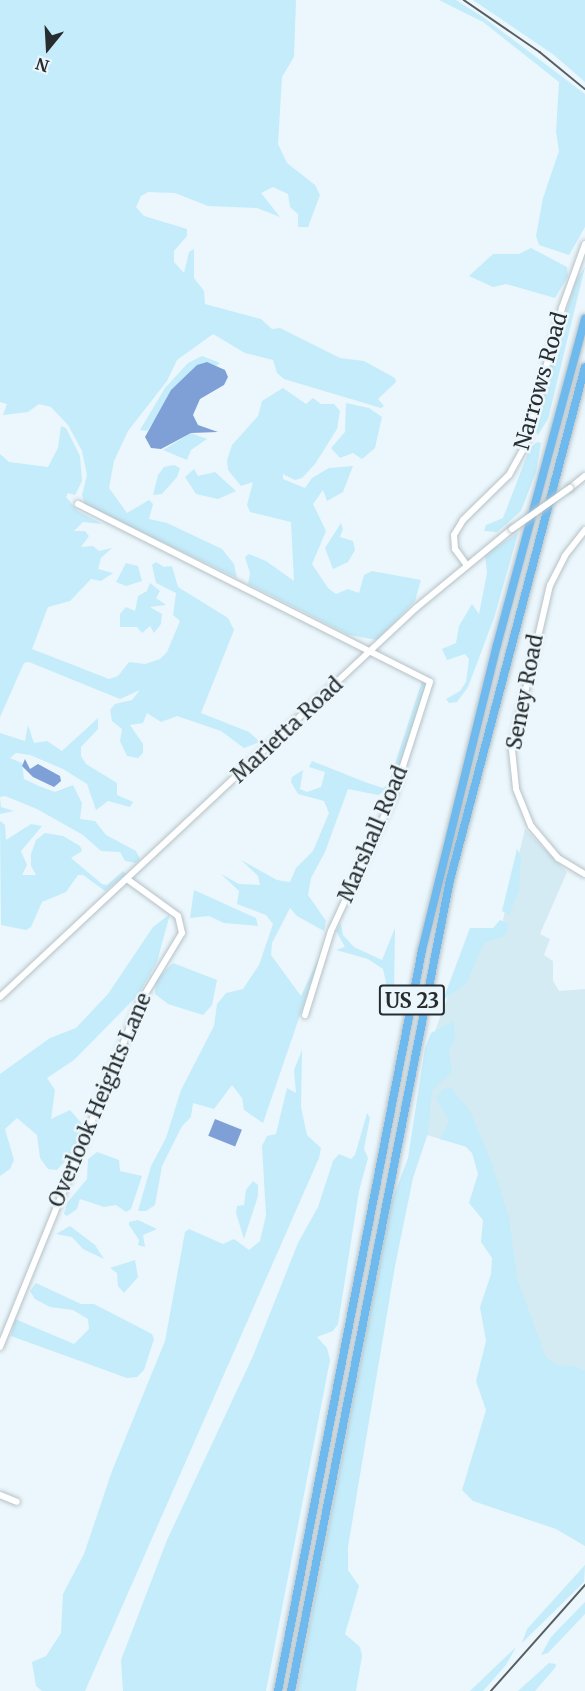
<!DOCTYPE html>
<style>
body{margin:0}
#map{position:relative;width:585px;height:1691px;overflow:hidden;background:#ebf7fc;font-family:Merriweather,serif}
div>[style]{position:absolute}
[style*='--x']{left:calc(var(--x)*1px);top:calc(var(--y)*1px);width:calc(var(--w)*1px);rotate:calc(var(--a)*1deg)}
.built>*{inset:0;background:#d5ebf3}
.green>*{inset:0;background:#c4ecfa}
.water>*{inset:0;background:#7fa0d6;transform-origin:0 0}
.roads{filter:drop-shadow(0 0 2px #b6c2c7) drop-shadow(0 0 2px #b6c2c7)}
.minor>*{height:6px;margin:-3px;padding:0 3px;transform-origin:3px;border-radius:3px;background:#fff}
.highway>*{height:8px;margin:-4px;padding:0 4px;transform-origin:4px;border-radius:4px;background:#6eb9ee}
.rail>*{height:1.5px;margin:-0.75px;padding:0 0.75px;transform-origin:0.75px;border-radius:0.75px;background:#585f62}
.bridges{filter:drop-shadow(0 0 2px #b6c2c7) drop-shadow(0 0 2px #b6c2c7)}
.minor-bridge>*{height:6px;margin:-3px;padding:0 3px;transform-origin:3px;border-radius:3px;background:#fff}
span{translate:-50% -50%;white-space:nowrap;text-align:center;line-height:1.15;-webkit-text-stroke:5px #ebf7fc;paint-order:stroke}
.shield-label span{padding:2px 4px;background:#ebf7fc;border:2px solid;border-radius:4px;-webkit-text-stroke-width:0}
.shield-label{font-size:20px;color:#272c2e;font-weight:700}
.street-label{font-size:21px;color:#272c2e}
.north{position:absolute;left:18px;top:18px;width:60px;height:60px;-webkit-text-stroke:4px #ebf7fc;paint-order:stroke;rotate:198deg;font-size:16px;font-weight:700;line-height:24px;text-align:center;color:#272c2e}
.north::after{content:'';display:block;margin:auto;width:21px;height:27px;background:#272c2e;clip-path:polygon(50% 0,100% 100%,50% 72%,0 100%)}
</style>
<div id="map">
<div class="built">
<i style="clip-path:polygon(525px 829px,567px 872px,540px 934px,550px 939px,544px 955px,553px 961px,553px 981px,559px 991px,585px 989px,585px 1386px,528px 1358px,477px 1150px,420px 1133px,429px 1047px,472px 932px,499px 936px)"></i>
</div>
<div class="green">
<i style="clip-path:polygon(0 0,296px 0,294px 57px,282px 77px,278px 144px,287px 163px,315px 185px,320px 195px,308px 227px,298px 227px,298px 214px,290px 207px,288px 194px,273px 187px,261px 193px,280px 217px,257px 208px,208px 206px,175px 193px,148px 192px,141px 196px,136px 207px,144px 216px,187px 229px,187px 236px,174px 251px,174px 262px,184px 273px,189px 252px,194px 249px,194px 278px,204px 291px,205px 304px,261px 319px,272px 329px,280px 328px,340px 358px,364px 361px,395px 378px,396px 382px,378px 399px,384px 406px,381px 408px,284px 379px,277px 373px,273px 360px,245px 353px,213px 334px,177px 360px,167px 381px,128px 431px,114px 461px,109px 488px,127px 513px,149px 500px,153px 504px,149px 519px,167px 523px,222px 549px,234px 564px,237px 578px,85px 505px,82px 495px,87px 475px,82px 451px,68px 425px,51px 407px,39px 404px,28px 412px,3px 415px,7px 404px,0 402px)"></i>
<i style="clip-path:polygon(439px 0,456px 0,483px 17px,585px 94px,585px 227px,569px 255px,539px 245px,536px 236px,543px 198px,559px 151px,556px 132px,559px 82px,483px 22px)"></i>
<i style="clip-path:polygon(473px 0,585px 0,585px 82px,554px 55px)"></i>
<i style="clip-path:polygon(531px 248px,567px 267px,568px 276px,555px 298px,506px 284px,493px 287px,469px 276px,493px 254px,519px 254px)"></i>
<i style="clip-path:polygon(585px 267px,548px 419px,538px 435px,535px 431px,563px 321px,576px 280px)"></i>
<i style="clip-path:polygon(202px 356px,220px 363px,216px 366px,207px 363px,163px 408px,147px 431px,140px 430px,165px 388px,188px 363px)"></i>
<i style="clip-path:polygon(283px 388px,306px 404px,313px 398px,321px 404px,334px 404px,340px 411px,337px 429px,315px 464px,302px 478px,295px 480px,283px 474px,283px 479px,305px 488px,312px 478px,329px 468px,353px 466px,343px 492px,327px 501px,323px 490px,313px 504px,326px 531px,312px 564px,328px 588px,336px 594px,348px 589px,359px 593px,364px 575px,372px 571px,421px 580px,415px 601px,377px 640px,349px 635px,248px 584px,250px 573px,245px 557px,249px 554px,266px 561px,294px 581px,291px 522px,250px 512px,247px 505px,253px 482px,241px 486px,228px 470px,227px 460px,232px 445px,258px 416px,262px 401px)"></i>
<i style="clip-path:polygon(346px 403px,369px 408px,382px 417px,375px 448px,362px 459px,353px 453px,340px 458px,331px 448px,345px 432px)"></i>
<i style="clip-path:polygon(61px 426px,66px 428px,80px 456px,82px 481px,75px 495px,68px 493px,66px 497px,78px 511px,102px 524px,83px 522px,74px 531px,85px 531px,89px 536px,81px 547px,93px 546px,99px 551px,112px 548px,101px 558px,98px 569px,113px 573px,101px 581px,91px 579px,70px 601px,48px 607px,32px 649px,109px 679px,118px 676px,129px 662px,145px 664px,160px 659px,167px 652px,180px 621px,173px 615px,176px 593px,156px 583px,152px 565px,156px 562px,164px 567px,172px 566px,178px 587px,228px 618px,234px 630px,201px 713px,249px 732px,260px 742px,244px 748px,221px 731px,177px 716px,161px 722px,147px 713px,143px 723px,130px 725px,143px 744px,143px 753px,138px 758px,127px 756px,120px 741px,122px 729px,112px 721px,110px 710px,115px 704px,132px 700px,140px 690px,120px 699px,29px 662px,24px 663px,0 717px,0 454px,9px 462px,48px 467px,58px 448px)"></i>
<i style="clip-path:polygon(191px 433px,207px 439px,191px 450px,187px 460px,163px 450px)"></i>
<i style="clip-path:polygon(537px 442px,541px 443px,536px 472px,521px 511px,497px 532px,484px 531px,486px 525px,503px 518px,530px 448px)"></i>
<i style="clip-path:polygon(174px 465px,180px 468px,177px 477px,162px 494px,153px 495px,158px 475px,164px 467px)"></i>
<i style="clip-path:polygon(194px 469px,198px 476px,215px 472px,236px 491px,218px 499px,196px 494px,185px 477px)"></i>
<i style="clip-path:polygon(341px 523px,343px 529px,340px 537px,353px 541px,355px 550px,348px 562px,333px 569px,325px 548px)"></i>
<i style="clip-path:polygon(518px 533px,494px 618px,468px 687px,457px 702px,449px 703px,446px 699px,460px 691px,466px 682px,469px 659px,465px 654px,447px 660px,442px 649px,456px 643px,459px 626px,472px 604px,479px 614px,487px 573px,485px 554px)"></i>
<i style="clip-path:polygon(126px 563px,138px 566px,142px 581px,126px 586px,116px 582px)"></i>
<i style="clip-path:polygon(150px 583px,160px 591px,156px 598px,166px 605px,150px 607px,162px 614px,161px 624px,154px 633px,150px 626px,142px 633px,137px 627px,120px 627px,120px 614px,126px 607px,135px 611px,138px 596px,147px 591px)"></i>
<i style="clip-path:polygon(422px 681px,427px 683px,425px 690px,392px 787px,378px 795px,348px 789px,325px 852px,311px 878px,308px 895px,326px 921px,324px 931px,297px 916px,290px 908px,272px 943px,271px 955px,301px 996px,322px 951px,263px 1123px,244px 1110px,242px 1098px,232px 1085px,214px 1109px,193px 1103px,191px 1117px,182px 1126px,162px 1166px,155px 1205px,146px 1211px,138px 1211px,151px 1166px,166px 1138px,181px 1090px,214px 1026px,217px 1004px,226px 993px,243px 989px,259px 965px,273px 924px,266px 915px,237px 904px,239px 891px,221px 874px,239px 884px,260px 885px,258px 876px,241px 860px,277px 880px,290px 882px,296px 868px,313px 851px,329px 813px,324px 801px,298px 794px,291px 782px,292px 777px,303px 770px,300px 789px,307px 792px,321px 787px,325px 772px,309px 767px,312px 761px,365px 782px,383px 788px,388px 785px)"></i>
<i style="clip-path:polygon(98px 718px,98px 729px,81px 747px,81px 756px,86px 764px,117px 783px,117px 795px,133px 802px,130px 807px,108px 801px,96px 810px,87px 784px,63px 769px,30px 755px,16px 753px,10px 758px,22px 763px,24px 779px,39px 786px,55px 792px,73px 785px,82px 803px,80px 819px,95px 821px,106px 835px,136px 851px,140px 859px,136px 863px,125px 861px,120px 852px,101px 851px,83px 835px,37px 809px,5px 796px,0 797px,1px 807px,14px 811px,0 814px,0 733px,25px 741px,28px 725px,34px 743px,47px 741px,62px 751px)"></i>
<i style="clip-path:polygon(0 821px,5px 825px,6px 840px,31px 824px,42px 826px,21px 851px,27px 865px,22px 875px,36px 875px,31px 866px,31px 854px,36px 840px,45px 833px,63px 836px,80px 846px,82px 851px,71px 858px,102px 884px,107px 885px,123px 871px,126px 874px,105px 891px,83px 875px,78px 875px,66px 892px,42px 902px,31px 927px,26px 930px,1px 925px)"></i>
<i style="clip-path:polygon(517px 849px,521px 856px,519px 891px,509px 915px,502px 911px)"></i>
<i style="clip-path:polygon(194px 890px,256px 918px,258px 926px,224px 923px,209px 916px,190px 918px)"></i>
<i style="clip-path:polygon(170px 914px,157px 962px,138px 995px,74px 1060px,47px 1078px,55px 1090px,51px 1119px,70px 1110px,83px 1125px,74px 1152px,57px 1170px,48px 1169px,40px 1158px,37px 1135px,17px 1118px,5px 1129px,14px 1160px,10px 1169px,0 1176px,0 1074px,50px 1038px,76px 1028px,108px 994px,153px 927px)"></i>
<i style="clip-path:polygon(500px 920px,509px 924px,505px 936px,484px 943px,467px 983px,443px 1000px,470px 928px,493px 928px)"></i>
<i style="clip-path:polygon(341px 923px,343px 935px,354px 947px,382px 960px,395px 928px,394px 995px,386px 1009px,380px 1007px,386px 982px,383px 969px,368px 959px,336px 950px,345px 947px,336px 931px)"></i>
<i style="clip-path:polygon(173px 963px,217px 980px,212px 1005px,203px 1015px,168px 1004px,155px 994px,156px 980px)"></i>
<i style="clip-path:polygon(454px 1021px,455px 1039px,449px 1051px,452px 1072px,432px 1091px,428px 1133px,413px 1178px,395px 1266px,348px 1547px,348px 1570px,359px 1586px,345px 1634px,360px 1647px,362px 1656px,356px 1691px,297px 1691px,391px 1203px,408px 1158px,425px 1048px,431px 1033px)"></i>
<i style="clip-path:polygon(302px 1050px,301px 1107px,307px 1135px,321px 1148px,319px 1158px,85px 1691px,42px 1691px,36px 1686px,32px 1662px,46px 1656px,61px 1633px,63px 1594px,84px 1554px,112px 1471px,165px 1341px,185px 1232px,189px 1229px,223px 1244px,234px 1239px,249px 1250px,260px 1241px,266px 1215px,262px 1146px,267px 1136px,276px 1134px,287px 1088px,296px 1093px,294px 1070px)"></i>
<i style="clip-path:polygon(451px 1088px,470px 1111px,491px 1161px,509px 1217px,517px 1278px,546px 1357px,557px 1365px,575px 1366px,585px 1371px,585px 1546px,556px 1529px,473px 1501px,462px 1490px,486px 1410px,476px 1381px,486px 1341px,480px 1307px,491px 1274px,492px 1258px,481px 1242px,483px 1220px,469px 1203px,478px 1174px,472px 1153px,465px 1146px,440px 1139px,449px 1121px,436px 1098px,443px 1089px)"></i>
<i style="clip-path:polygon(367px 1113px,370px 1118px,364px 1149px,368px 1158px,359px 1191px,338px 1324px,333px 1331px,317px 1337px,327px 1348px,330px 1360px,266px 1691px,123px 1691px,121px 1660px,167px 1540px,253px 1356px,298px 1243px,318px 1207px,333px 1161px,339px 1154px,351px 1159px,355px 1155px)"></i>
<i style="clip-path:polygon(97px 1152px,119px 1160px,120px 1171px,142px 1176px,131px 1209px,126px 1212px,116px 1205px,104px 1207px,80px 1199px,77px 1209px,67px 1216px,64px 1214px,67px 1203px,87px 1179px,88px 1159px)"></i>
<i style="clip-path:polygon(253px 1181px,258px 1185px,258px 1196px,244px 1239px,236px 1213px,237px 1206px,244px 1205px,246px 1190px)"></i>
<i style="clip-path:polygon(138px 1220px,157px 1229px,143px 1235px,145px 1247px,138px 1245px,139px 1240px,129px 1225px,129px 1222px)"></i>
<i style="clip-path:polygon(70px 1226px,95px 1245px,104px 1259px,83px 1249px,72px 1237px,56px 1234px)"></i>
<i style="clip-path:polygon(135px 1260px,138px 1277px,124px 1293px,118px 1286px,117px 1273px,110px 1268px)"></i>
<i style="clip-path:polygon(36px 1283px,81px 1304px,94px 1304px,152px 1334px,154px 1339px,144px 1370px,137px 1377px,127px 1378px,11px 1336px,15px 1319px,74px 1344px,89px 1329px,88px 1319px,73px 1310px,50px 1307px,35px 1299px,30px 1291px)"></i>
<i style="clip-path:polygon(585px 1565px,584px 1582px,522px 1643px,527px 1629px)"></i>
<i style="clip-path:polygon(585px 1602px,585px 1614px,548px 1653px,541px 1655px,551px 1637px)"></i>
<i style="clip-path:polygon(516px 1647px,506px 1665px,483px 1691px,470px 1691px)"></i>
<i style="clip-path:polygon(549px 1663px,556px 1664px,555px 1668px,535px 1691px,518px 1691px)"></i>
</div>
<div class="water">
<i style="clip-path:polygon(207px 362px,225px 370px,228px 377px,224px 385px,200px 399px,193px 415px,198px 425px,218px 432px,191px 433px,161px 449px,151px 448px,145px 437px,171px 390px,197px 365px)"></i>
<i style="clip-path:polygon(25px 759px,30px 769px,38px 764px,60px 776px,61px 781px,54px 787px,33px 777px,22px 766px)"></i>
<i style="left:215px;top:1119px;width:29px;height:18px;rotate:22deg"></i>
</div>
<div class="roads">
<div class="minor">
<i style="--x:570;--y:488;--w:19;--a:-39"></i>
<i style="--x:78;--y:504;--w:394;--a:26.8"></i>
<i style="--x:430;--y:682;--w:121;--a:107.8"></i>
<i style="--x:393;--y:797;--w:148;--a:114.8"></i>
<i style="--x:331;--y:931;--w:88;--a:107.2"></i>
<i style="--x:585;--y:530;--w:33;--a:128"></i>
<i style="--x:565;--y:556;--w:33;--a:117"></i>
<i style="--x:550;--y:585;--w:169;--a:103"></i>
<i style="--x:512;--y:750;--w:39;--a:84"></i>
<i style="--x:516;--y:789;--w:40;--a:68"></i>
<i style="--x:531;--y:826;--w:42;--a:49.8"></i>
<i style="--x:558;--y:858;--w:31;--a:31"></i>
<i style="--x:466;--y:564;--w:19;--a:-126"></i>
<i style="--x:455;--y:549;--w:14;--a:-94"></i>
<i style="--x:454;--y:535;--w:17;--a:-59"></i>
<i style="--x:463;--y:520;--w:64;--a:-44.4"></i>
<i style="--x:509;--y:475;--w:33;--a:-61"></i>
<i style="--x:525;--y:446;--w:143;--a:-75"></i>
<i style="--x:562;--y:308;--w:68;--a:-70.2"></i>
<i style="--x:0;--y:997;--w:570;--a:-43.08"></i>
<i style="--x:416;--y:608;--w:124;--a:-39.5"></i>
<i style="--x:0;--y:1347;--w:370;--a:-67.9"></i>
<i style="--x:139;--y:1004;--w:83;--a:-58.8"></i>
<i style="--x:182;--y:933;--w:17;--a:-103"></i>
<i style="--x:178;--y:916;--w:63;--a:-144"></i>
<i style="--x:0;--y:1495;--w:18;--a:22"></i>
</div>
<div class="highway">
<i style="--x:278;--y:1691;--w:755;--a:-79"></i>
<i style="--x:422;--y:950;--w:314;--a:-76.2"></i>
<i style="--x:497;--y:645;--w:338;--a:-74.9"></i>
<i style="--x:291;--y:1691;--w:826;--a:-78.91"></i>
<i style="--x:450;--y:880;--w:530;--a:-75.26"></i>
</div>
</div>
<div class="rail">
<i style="--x:464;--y:0;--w:92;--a:34.4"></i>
<i style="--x:540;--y:52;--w:58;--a:39.4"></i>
<i style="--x:491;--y:1691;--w:142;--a:-48.4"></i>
</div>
<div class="bridges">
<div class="minor-bridge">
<i style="--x:512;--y:529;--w:71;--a:-35.3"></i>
</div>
</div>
<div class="shield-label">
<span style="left:412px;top:1000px">US 23</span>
</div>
<div class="street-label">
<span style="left:541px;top:381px;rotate:-74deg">Narrows Road</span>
<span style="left:525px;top:692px;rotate:-79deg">Seney Road</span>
<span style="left:287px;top:730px;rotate:-43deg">Marietta Road</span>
<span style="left:373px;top:834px;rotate:-67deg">Marshall Road</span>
<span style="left:100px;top:1100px;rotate:-67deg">Overlook Heights Lane</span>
</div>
<div class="north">N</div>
</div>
